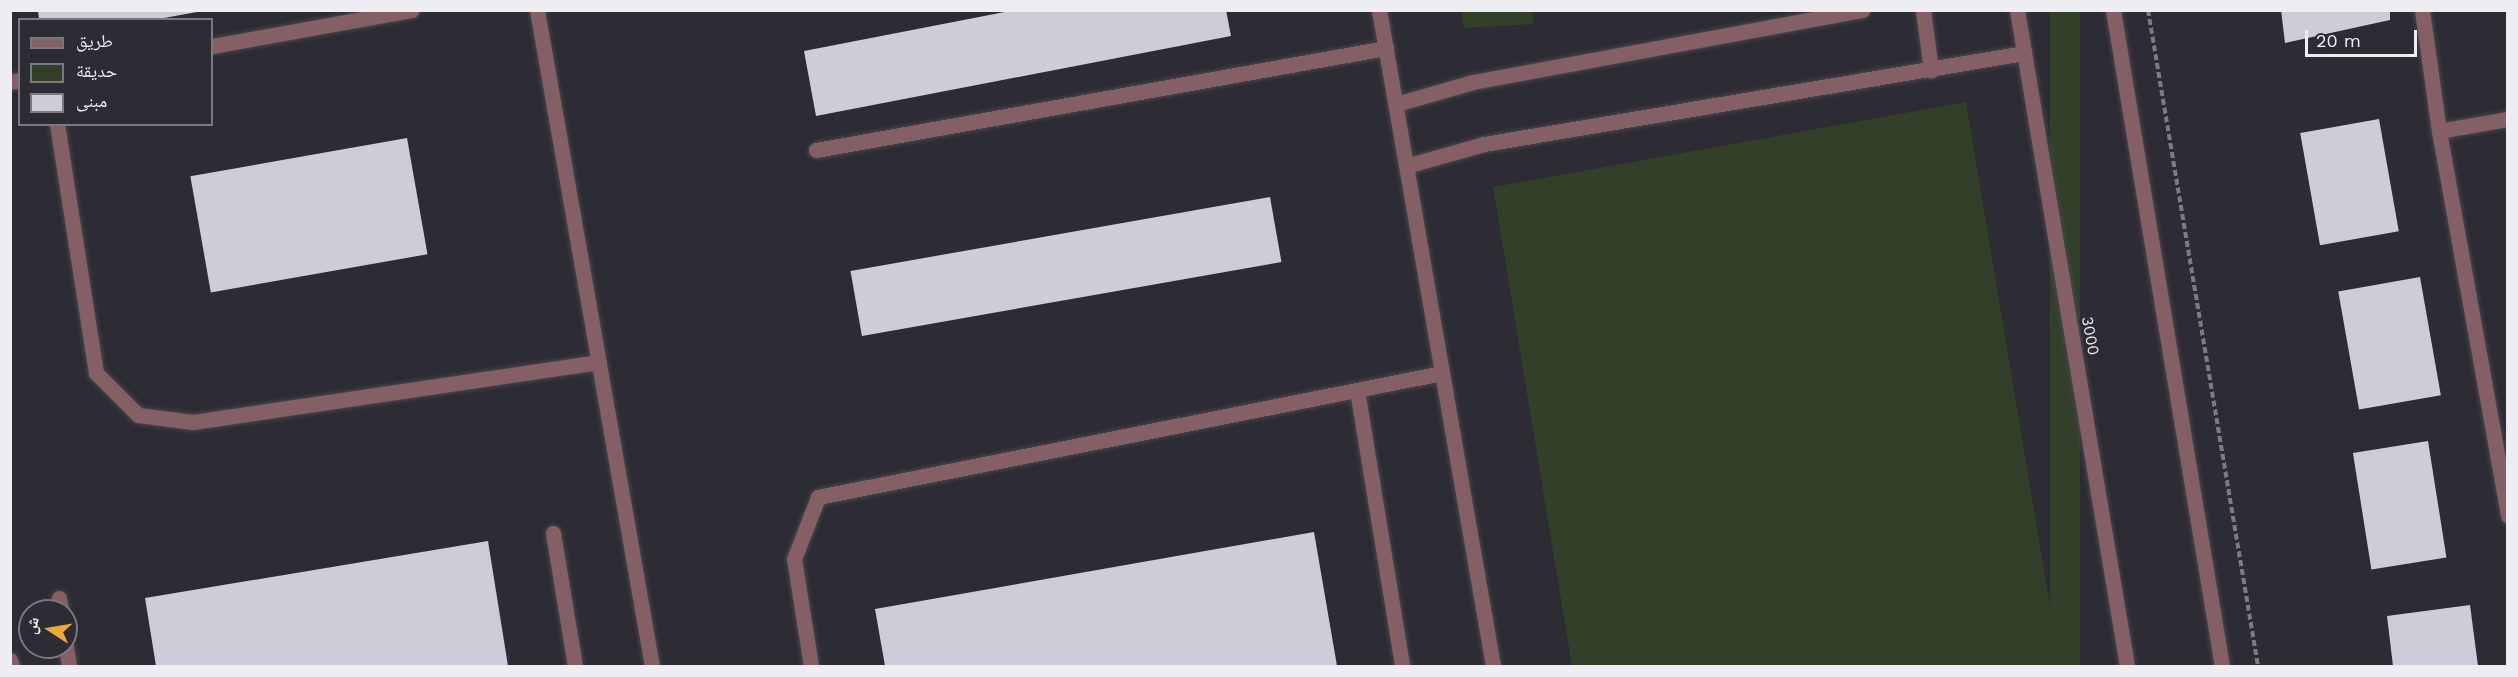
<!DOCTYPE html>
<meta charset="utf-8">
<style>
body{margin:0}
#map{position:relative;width:2518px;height:677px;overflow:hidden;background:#2d2b33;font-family:"Work Sans","Noto Naskh Arabic",sans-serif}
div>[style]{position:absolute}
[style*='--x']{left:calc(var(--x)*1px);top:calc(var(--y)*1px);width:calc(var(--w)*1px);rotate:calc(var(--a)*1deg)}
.green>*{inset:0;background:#32402a;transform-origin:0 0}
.building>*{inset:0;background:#cfccd7;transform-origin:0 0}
.path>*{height:4px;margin-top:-2px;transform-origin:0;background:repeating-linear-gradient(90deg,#7d7b82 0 6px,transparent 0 9px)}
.roads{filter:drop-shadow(0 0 2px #48464e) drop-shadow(0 0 2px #48464e)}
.minor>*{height:15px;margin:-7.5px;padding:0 7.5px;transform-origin:7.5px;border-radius:7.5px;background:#845f65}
span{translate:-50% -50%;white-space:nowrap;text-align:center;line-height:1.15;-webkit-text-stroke:6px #2d2b33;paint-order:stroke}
.street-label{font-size:16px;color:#eeedf2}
.frame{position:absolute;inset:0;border:12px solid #eeedf2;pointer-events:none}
.legend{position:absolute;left:18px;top:18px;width:195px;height:108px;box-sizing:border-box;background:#2d2b33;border:2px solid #7a797f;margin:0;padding:8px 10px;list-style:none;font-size:18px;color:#eeedf2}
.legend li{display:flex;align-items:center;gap:12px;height:30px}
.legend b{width:30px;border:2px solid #7a797f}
.north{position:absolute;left:18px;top:599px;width:60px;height:60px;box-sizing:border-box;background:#2d2b33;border:2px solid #7a797f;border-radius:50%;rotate:282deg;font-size:16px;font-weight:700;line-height:24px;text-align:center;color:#eeedf2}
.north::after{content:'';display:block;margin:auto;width:21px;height:27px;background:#eaaa39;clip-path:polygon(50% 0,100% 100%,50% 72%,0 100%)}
.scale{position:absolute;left:2305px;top:30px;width:112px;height:27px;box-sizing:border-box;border:3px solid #eeedf2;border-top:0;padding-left:8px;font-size:18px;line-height:21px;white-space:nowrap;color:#eeedf2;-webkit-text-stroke:4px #2d2b33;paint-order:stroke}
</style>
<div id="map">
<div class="green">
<i style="clip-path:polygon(1461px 11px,1532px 11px,1534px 24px,1464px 28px)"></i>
<i style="left:2050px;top:11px;width:30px;height:664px"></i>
<i style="clip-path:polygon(1966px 102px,2060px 666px,1572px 666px,1493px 187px)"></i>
</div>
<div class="building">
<i style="clip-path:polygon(38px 10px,197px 10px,197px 12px,153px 20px,39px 20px)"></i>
<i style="clip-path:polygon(1015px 10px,1226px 10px,1231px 36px,816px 116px,804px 51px)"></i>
<i style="clip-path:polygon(2281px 10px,2390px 10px,2390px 20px,2285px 43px)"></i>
<i style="left:2379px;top:119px;width:114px;height:80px;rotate:80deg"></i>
<i style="left:407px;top:138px;width:118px;height:220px;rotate:80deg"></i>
<i style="left:1270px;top:197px;width:66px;height:426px;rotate:80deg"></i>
<i style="left:2420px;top:277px;width:120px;height:83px;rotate:80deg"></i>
<i style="left:2428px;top:441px;width:118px;height:76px;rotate:81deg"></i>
<i style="clip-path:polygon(1314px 532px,1337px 666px,885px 666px,875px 609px)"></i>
<i style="clip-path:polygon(488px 541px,508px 666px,156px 666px,145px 598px)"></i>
<i style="clip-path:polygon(2470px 605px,2478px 666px,2393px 666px,2387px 616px)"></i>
</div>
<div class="path">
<i style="--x:2148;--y:10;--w:665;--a:80.48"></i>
</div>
<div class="roads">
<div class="minor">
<i style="--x:537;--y:10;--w:666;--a:80.06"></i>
<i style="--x:1379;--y:10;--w:666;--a:80.14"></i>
<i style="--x:1923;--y:10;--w:61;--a:82.4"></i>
<i style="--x:2017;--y:10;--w:665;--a:80.48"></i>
<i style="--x:2113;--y:10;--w:665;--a:80.57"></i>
<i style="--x:2422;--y:10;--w:122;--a:82"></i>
<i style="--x:2439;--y:131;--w:391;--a:79.8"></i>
<i style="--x:212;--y:46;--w:203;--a:-10.2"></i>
<i style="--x:10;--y:82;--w:10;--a:-11"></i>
<i style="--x:1396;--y:104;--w:80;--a:-15.9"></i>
<i style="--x:1473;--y:82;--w:396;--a:-10.5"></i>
<i style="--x:57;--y:124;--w:252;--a:81.1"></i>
<i style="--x:96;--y:373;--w:59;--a:45"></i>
<i style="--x:138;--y:415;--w:55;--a:7.3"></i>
<i style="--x:193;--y:422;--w:410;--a:-8.4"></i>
<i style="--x:2439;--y:131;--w:70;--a:-9.9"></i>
<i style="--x:816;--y:150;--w:579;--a:-10.15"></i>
<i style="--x:1406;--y:166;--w:81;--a:-15.8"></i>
<i style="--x:1484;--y:144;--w:548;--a:-9.57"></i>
<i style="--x:1357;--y:390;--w:280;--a:80.7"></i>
<i style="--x:553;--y:533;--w:135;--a:80.6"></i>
<i style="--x:59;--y:598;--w:13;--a:81"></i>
<i style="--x:66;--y:647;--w:19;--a:81"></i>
<i style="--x:10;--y:660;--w:6;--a:72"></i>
<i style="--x:811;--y:666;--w:108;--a:-99"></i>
<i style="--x:794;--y:559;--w:66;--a:-68.8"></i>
<i style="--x:818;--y:497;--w:636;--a:-11.24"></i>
</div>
</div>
<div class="street-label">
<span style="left:2090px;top:336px;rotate:80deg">3000</span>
</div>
<div class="frame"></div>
<ul class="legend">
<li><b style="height:8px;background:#845f65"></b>طريق</li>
<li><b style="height:16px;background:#32402a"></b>حديقة</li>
<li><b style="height:16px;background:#cfccd7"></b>مبنى</li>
</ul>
<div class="north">ش</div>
<div class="scale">20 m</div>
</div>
